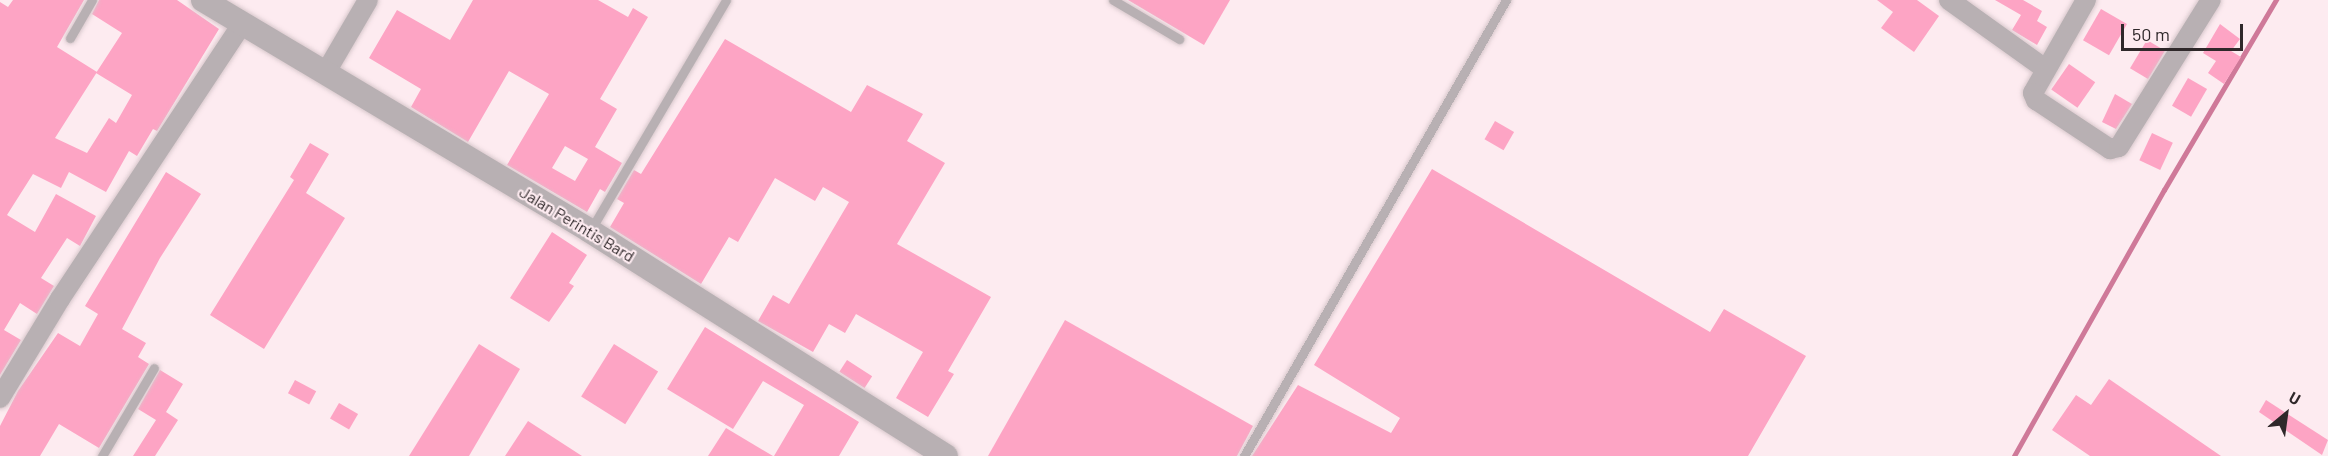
<!DOCTYPE html>
<style>
body{margin:0}
#map{position:relative;width:2328px;height:456px;overflow:hidden;background:#fdebf0;font-family:Barlow,sans-serif}
div>[style]{position:absolute}
[style*='--x']{left:calc(var(--x)*1px);top:calc(var(--y)*1px);width:calc(var(--w)*1px);rotate:calc(var(--a)*1deg)}
.stream>*{height:4.5px;margin:-2.25px;padding:0 2.25px;transform-origin:2.25px;border-radius:2.25px;background:#cf7999}
.building>*{inset:0;background:#fda4c4;transform-origin:0 0}
.roads{filter:drop-shadow(0 0 2px #d8c8cc) drop-shadow(0 0 2px #d8c8cc)}
.service>*{height:9px;margin:-4.5px;padding:0 4.5px;transform-origin:4.5px;border-radius:4.5px;background:#b8b0b3}
.minor>*{height:20px;margin:-10px;padding:0 10px;transform-origin:10px;border-radius:10px;background:#b8b0b3}
.tertiary>*{height:24px;margin:-12px;padding:0 12px;transform-origin:12px;border-radius:12px;background:#b8b0b3}
span{translate:-50% -50%;white-space:nowrap;text-align:center;line-height:1.15;-webkit-text-stroke:4.5px #fdebf0;paint-order:stroke}
.street-label{font-size:16px;color:#2f282a}
.north{position:absolute;left:2256px;top:384px;width:60px;height:60px;-webkit-text-stroke:4px #fdebf0;paint-order:stroke;rotate:29deg;font-size:16px;font-weight:700;line-height:24px;text-align:center;color:#2f282a}
.north::after{content:'';display:block;margin:auto;width:21px;height:27px;background:#2f282a;clip-path:polygon(50% 0,100% 100%,50% 72%,0 100%)}
.scale{position:absolute;left:2121px;top:24px;width:122px;height:27px;box-sizing:border-box;border:3px solid #2f282a;border-top:0;padding-left:8px;font-size:18px;line-height:21px;white-space:nowrap;color:#2f282a;-webkit-text-stroke:4px #fdebf0;paint-order:stroke}
</style>
<div id="map">
<div class="stream">
<i style="--x:2014;--y:456;--w:305;--a:-60.6"></i>
<i style="--x:2164;--y:190;--w:221;--a:-59.5"></i>
</div>
<div class="building">
<i style="clip-path:polygon(13px 0,84px 0,57px 47px,97px 72px,55px 138px,87px 153px,109px 118px,116px 123px,132px 95px,96px 73px,122px 33px,92px 14px,99px 0,177px 0,219px 29px,157px 131px,153px 129px,137px 156px,129px 151px,106px 192px,69px 172px,61px 188px,33px 174px,7px 215px,35px 232px,56px 194px,96px 216px,80px 246px,67px 238px,41px 278px,54px 286px,37px 314px,20px 303px,4px 330px,21px 340px,0 375px,0 2px,8px 7px)"></i>
<i style="clip-path:polygon(evenodd,473px 0,598px 0,628px 17px,633px 8px,648px 17px,600px 99px,617px 109px,595px 147px,622px 163px,605px 192px,600px 189px,587px 212px,507px 165px,549px 94px,509px 71px,468px 142px,411px 107px,421px 89px,369px 58px,397px 10px,450px 40px,473px 0,565px 146px,588px 159px,575px 181px,552px 168px,565px 146px)"></i>
<i style="clip-path:polygon(1128px 0,1230px 0,1204px 45px)"></i>
<i style="clip-path:polygon(1877px 0,1917px 0,1939px 16px,1914px 52px,1881px 28px,1893px 12px)"></i>
<i style="clip-path:polygon(1995px 0,2023px 0,2042px 11px,2037px 21px,2047px 27px,2037px 45px,2012px 30px,2021px 15px)"></i>
<i style="left:2101px;top:9px;width:30px;height:36px;rotate:30deg"></i>
<i style="clip-path:polygon(2220px 24px,2240px 39px,2231px 51px,2241px 57px,2224px 84px,2208px 73px,2216px 61px,2203px 53px)"></i>
<i style="clip-path:polygon(725px 39px,851px 112px,867px 85px,923px 114px,907px 141px,945px 163px,897px 244px,991px 297px,948px 371px,954px 374px,928px 417px,896px 398px,923px 352px,856px 314px,845px 333px,829px 324px,813px 352px,758px 321px,773px 295px,789px 304px,849px 202px,823px 187px,815px 201px,775px 178px,738px 242px,729px 237px,701px 284px,610px 227px,624px 203px,617px 199px,634px 170px,641px 174px)"></i>
<i style="left:2147px;top:40px;width:21px;height:33px;rotate:31deg"></i>
<i style="left:2069px;top:64px;width:32px;height:31px;rotate:35deg"></i>
<i style="left:2188px;top:78px;width:22px;height:32px;rotate:30deg"></i>
<i style="clip-path:polygon(2115px 94px,2132px 104px,2116px 129px,2102px 122px)"></i>
<i style="left:1495px;top:121px;width:22px;height:21px;rotate:30deg"></i>
<i style="left:2152px;top:133px;width:23px;height:30px;rotate:25deg"></i>
<i style="clip-path:polygon(310px 143px,329px 154px,306px 193px,345px 218px,264px 349px,210px 315px,294px 180px,290px 177px)"></i>
<i style="clip-path:polygon(1432px 169px,1710px 332px,1724px 309px,1806px 356px,1748px 456px,1252px 456px,1298px 385px,1391px 433px,1400px 418px,1314px 365px)"></i>
<i style="clip-path:polygon(166px 172px,201px 194px,160px 258px,122px 329px,146px 343px,138px 357px,149px 364px,99px 448px,59px 424px,40px 456px,0 456px,0 426px,18px 391px,58px 333px,80px 346px,98px 314px,85px 306px)"></i>
<i style="clip-path:polygon(552px 232px,587px 255px,569px 283px,574px 286px,549px 322px,510px 298px)"></i>
<i style="clip-path:polygon(1065px 320px,1253px 426px,1237px 456px,988px 456px)"></i>
<i style="clip-path:polygon(705px 327px,859px 422px,839px 456px,774px 456px,804px 405px,763px 381px,733px 429px,667px 389px)"></i>
<i style="clip-path:polygon(479px 344px,520px 369px,469px 456px,409px 456px)"></i>
<i style="left:614px;top:344px;width:52px;height:62px;rotate:32deg"></i>
<i style="left:847px;top:360px;width:30px;height:14px;rotate:33deg"></i>
<i style="clip-path:polygon(160px 370px,183px 384px,166px 412px,178px 420px,155px 456px,133px 456px,156px 420px,138px 409px)"></i>
<i style="clip-path:polygon(2109px 379px,2221px 456px,2090px 456px,2052px 430px,2076px 395px,2091px 405px)"></i>
<i style="left:295px;top:380px;width:24px;height:15px;rotate:28deg"></i>
<i style="clip-path:polygon(2266px 400px,2328px 440px,2322px 455px,2259px 412px)"></i>
<i style="left:339px;top:403px;width:22px;height:18px;rotate:30deg"></i>
<i style="clip-path:polygon(528px 421px,582px 456px,505px 456px)"></i>
<i style="clip-path:polygon(726px 428px,773px 456px,708px 456px)"></i>
</div>
<div class="roads">
<div class="service">
<i style="--x:1113;--y:0;--w:77;--a:30.6"></i>
<i style="--x:70;--y:38;--w:44;--a:-59.9"></i>
<i style="--x:590;--y:231;--w:268;--a:-59.5"></i>
<i style="--x:102;--y:456;--w:102;--a:-59.4"></i>
<i style="--x:1244;--y:456;--w:526;--a:-60.12"></i>
</div>
<div class="minor">
<i style="--x:1949;--y:0;--w:117;--a:35.6"></i>
<i style="--x:2086;--y:0;--w:107;--a:119.7"></i>
<i style="--x:2033;--y:93;--w:8;--a:67"></i>
<i style="--x:2036;--y:100;--w:89;--a:33.5"></i>
<i style="--x:2110;--y:149;--w:9;--a:-13"></i>
<i style="--x:2119;--y:147;--w:173;--a:-58"></i>
<i style="--x:326;--y:72;--w:83;--a:-59.7"></i>
<i style="--x:0;--y:398;--w:116;--a:-58.8"></i>
<i style="--x:60;--y:299;--w:331;--a:-56.5"></i>
</div>
<div class="tertiary">
<i style="--x:203;--y:0;--w:451;--a:30.8"></i>
<i style="--x:590;--y:231;--w:421;--a:32.3"></i>
</div>
</div>
<div class="street-label">
<span style="left:577px;top:224px;rotate:31deg">Jalan Perintis Bard</span>
</div>
<div class="north">U</div>
<div class="scale">50 m</div>
</div>
